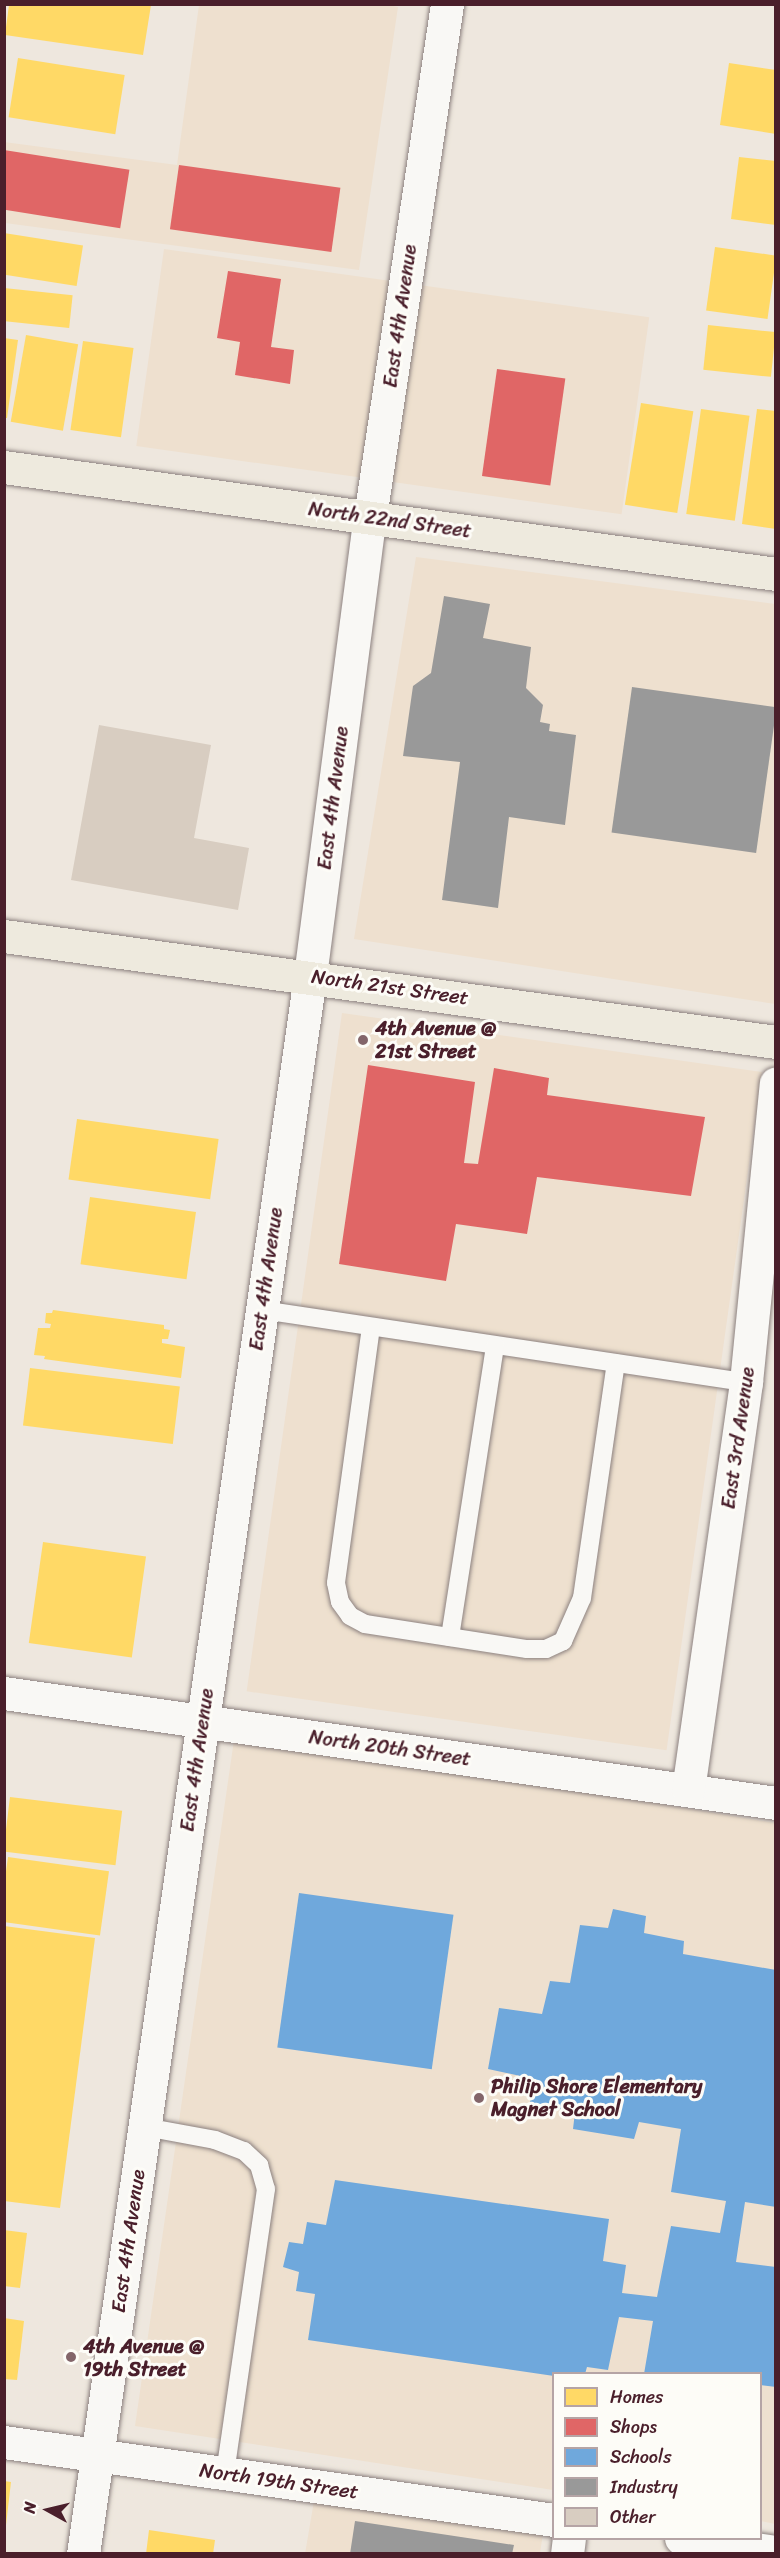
<!DOCTYPE html>
<style>
body{margin:0}
#map{position:relative;width:780px;height:2558px;overflow:hidden;background:#eee7de;font-family:Sriracha,sans-serif}
div>[style]{position:absolute}
[style*='--x']{left:calc(var(--x)*1px);top:calc(var(--y)*1px);width:calc(var(--w)*1px);rotate:calc(var(--a)*1deg)}
.built>*{inset:0;background:#eee0cf;transform-origin:0 0}
.homes>*{inset:0;background:#ffd966;transform-origin:0 0}
.shops>*{inset:0;background:#e06666;transform-origin:0 0}
.schools>*{inset:0;background:#6fa8dc;transform-origin:0 0}
.industry>*{inset:0;background:#999;transform-origin:0 0}
.building>*{inset:0;background:#d8cdc1}
.roads{filter:drop-shadow(0 0 2px #8c817f) drop-shadow(0 0 2px #8c817f)}
.service>*{height:18px;margin:-9px;padding:0 9px;transform-origin:9px;border-radius:9px;background:#f9f8f5}
.minor>*{height:33px;margin:-16.5px;padding:0 16.5px;transform-origin:16.5px;border-radius:16.5px;background:#f9f8f5}
.tertiary>*{height:33px;margin:-16.5px;padding:0 16.5px;transform-origin:16.5px;border-radius:16.5px;background:#f9f8f5}
.primary>*{height:33px;margin:-16.5px;padding:0 16.5px;transform-origin:16.5px;border-radius:16.5px;background:#eeeade}
.dots>*{width:16px;height:16px;translate:-50% -50%;box-sizing:border-box;border:3px solid #fdfcf7;border-radius:50%}
span{translate:-50% -50%;white-space:nowrap;text-align:center;line-height:1.15;-webkit-text-stroke:6px #fdfcf7;paint-order:stroke}
.street-label{font-size:20px;color:#4a1f2b}
.poi-label{font-size:20px;color:#4a1f2b;font-weight:700}
.left{translate:0 -50%;text-align:left}
.frame{position:absolute;inset:0;border:6px solid #4a1f2b;pointer-events:none}
.legend{position:absolute;left:552px;top:2372px;width:210px;height:168px;box-sizing:border-box;background:#fdfcf7;border:2px solid #b5a4a5;margin:0;padding:8px 10px;list-style:none;font-size:18px;color:#4a1f2b}
.legend li{display:flex;align-items:center;gap:12px;height:30px}
.legend b{width:30px;border:2px solid #b5a4a5}
.north{position:absolute;left:18px;top:2480px;width:60px;height:60px;-webkit-text-stroke:4px #fdfcf7;paint-order:stroke;rotate:278deg;font-size:16px;font-weight:700;line-height:24px;text-align:center;color:#4a1f2b}
.north::after{content:'';display:block;margin:auto;width:21px;height:27px;background:#4a1f2b;clip-path:polygon(50% 0,100% 100%,50% 72%,0 100%)}
</style>
<div id="map">
<div class="built">
<i style="clip-path:polygon(384px 4px,398px 7px,359px 270px,5px 223px,4px 142px,177px 165px,199px 5px)"></i>
<i style="left:164px;top:249px;width:490px;height:199px;rotate:8deg"></i>
<i style="clip-path:polygon(416px 557px,775px 604px,775px 1004px,354px 939px)"></i>
<i style="left:342px;top:1013px;width:424px;height:685px;rotate:8deg"></i>
<i style="clip-path:polygon(235px 1733px,775px 1823px,775px 2524px,761px 2521px,760px 2374px,554px 2374px,553px 2490px,135px 2426px)"></i>
<i style="clip-path:polygon(314px 2501px,543px 2533px,540px 2553px,305px 2554px)"></i>
</div>
<div class="homes">
<i style="clip-path:polygon(9px 5px,151px 5px,143px 55px,5px 35px)"></i>
<i style="left:18px;top:58px;width:108px;height:60px;rotate:9deg"></i>
<i style="clip-path:polygon(729px 63px,776px 70px,776px 134px,720px 125px)"></i>
<i style="clip-path:polygon(739px 157px,776px 161px,776px 225px,731px 219px)"></i>
<i style="left:4px;top:233px;width:80px;height:41px;rotate:9deg"></i>
<i style="left:715px;top:247px;width:62px;height:64px;rotate:8deg"></i>
<i style="left:4px;top:288px;width:69px;height:33px;rotate:6deg"></i>
<i style="left:708px;top:325px;width:68px;height:45px;rotate:6deg"></i>
<i style="left:26px;top:335px;width:53px;height:88px;rotate:10deg"></i>
<i style="clip-path:polygon(4px 338px,18px 340px,7px 418px,4px 418px)"></i>
<i style="left:83px;top:341px;width:51px;height:90px;rotate:8deg"></i>
<i style="left:641px;top:403px;width:53px;height:103px;rotate:9deg"></i>
<i style="left:701px;top:409px;width:49px;height:106px;rotate:8deg"></i>
<i style="clip-path:polygon(757px 409px,776px 411px,776px 529px,742px 524px)"></i>
<i style="left:77px;top:1119px;width:143px;height:61px;rotate:8deg"></i>
<i style="left:90px;top:1197px;width:107px;height:68px;rotate:8deg"></i>
<i style="clip-path:polygon(53px 1310px,164px 1325px,164px 1329px,170px 1330px,168px 1339px,162px 1339px,162px 1343px,185px 1347px,181px 1378px,44px 1359px,45px 1356px,34px 1355px,38px 1328px,50px 1328px,51px 1324px,45px 1323px,46px 1313px,52px 1313px)"></i>
<i style="left:30px;top:1368px;width:151px;height:58px;rotate:7deg"></i>
<i style="left:43px;top:1542px;width:104px;height:102px;rotate:8deg"></i>
<i style="left:10px;top:1797px;width:113px;height:55px;rotate:7deg"></i>
<i style="left:8px;top:1857px;width:102px;height:65px;rotate:8deg"></i>
<i style="clip-path:polygon(4px 1926px,95px 1938px,60px 2208px,4px 2201px)"></i>
<i style="clip-path:polygon(4px 2230px,27px 2233px,20px 2288px,4px 2286px)"></i>
<i style="clip-path:polygon(4px 2318px,24px 2321px,17px 2380px,4px 2379px)"></i>
<i style="clip-path:polygon(4px 2481px,11px 2482px,6px 2525px,4px 2525px)"></i>
<i style="clip-path:polygon(149px 2530px,215px 2540px,213px 2554px,146px 2554px)"></i>
</div>
<div class="shops">
<i style="left:4px;top:150px;width:127px;height:59px;rotate:9deg"></i>
<i style="left:179px;top:165px;width:163px;height:65px;rotate:8deg"></i>
<i style="clip-path:polygon(228px 271px,281px 279px,271px 347px,294px 350px,290px 384px,235px 375px,240px 342px,217px 338px)"></i>
<i style="left:497px;top:369px;width:69px;height:108px;rotate:8deg"></i>
<i style="clip-path:polygon(368px 1065px,475px 1082px,464px 1163px,478px 1164px,494px 1068px,549px 1078px,547px 1095px,705px 1117px,691px 1196px,537px 1177px,527px 1234px,456px 1224px,446px 1281px,339px 1264px)"></i>
</div>
<div class="schools">
<i style="left:299px;top:1893px;width:156px;height:156px;rotate:8deg"></i>
<i style="clip-path:polygon(613px 1909px,646px 1916px,644px 1933px,684px 1941px,683px 1954px,776px 1970px,776px 2207px,745px 2202px,736px 2262px,776px 2267px,776px 2387px,760px 2385px,760px 2374px,644px 2374px,653px 2321px,619px 2317px,608px 2370px,587px 2367px,585px 2374px,554px 2374px,554px 2376px,308px 2340px,315px 2294px,296px 2291px,299px 2272px,283px 2267px,289px 2242px,303px 2244px,307px 2222px,326px 2225px,335px 2180px,609px 2219px,603px 2261px,626px 2265px,622px 2293px,657px 2297px,671px 2226px,720px 2233px,726px 2201px,671px 2192px,681px 2129px,639px 2122px,634px 2139px,573px 2129px,575px 2112px,530px 2103px,534px 2079px,488px 2069px,499px 2008px,542px 2014px,550px 1981px,570px 1983px,580px 1925px,608px 1928px)"></i>
</div>
<div class="industry">
<i style="clip-path:polygon(444px 596px,490px 604px,483px 638px,531px 647px,526px 688px,543px 705px,540px 722px,550px 724px,549px 731px,576px 735px,565px 825px,509px 817px,498px 908px,442px 900px,460px 762px,403px 756px,413px 686px,431px 673px)"></i>
<i style="left:632px;top:687px;width:146px;height:147px;rotate:8deg"></i>
<i style="clip-path:polygon(355px 2521px,514px 2545px,512px 2554px,350px 2554px)"></i>
</div>
<div class="building">
<i style="clip-path:polygon(99px 725px,211px 745px,194px 838px,249px 848px,238px 910px,71px 880px)"></i>
</div>
<div class="roads">
<div class="service">
<i style="--x:262;--y:1310;--w:489;--a:8.5"></i>
<i style="--x:371;--y:1327;--w:258;--a:97.8"></i>
<i style="--x:336;--y:1583;--w:19;--a:78"></i>
<i style="--x:340;--y:1602;--w:17;--a:54"></i>
<i style="--x:350;--y:1616;--w:17;--a:28"></i>
<i style="--x:365;--y:1624;--w:164;--a:8.8"></i>
<i style="--x:527;--y:1649;--w:19;--a:0"></i>
<i style="--x:546;--y:1649;--w:19;--a:-25"></i>
<i style="--x:563;--y:1641;--w:47;--a:-66.2"></i>
<i style="--x:582;--y:1598;--w:237;--a:-81.8"></i>
<i style="--x:450;--y:1637;--w:295;--a:-81.2"></i>
<i style="--x:145;--y:2127;--w:71;--a:10.5"></i>
<i style="--x:215;--y:2140;--w:31;--a:21"></i>
<i style="--x:244;--y:2151;--w:21;--a:43"></i>
<i style="--x:259;--y:2165;--w:25;--a:74"></i>
<i style="--x:266;--y:2189;--w:287;--a:98.2"></i>
</div>
<div class="minor">
<i style="--x:4;--y:1693;--w:780;--a:8.11"></i>
<i style="--x:688;--y:1790;--w:412;--a:-81.9"></i>
<i style="--x:746;--y:1382;--w:300;--a:-84.3"></i>
<i style="--x:4;--y:2442;--w:556;--a:8.07"></i>
<i style="--x:681;--y:2538;--w:96;--a:8.4"></i>
<i style="--x:567;--y:2554;--w:16;--a:-83"></i>
</div>
<div class="tertiary">
<i style="--x:83;--y:2554;--w:1594;--a:-81.81"></i>
<i style="--x:310;--y:976;--w:463;--a:-82.6"></i>
<i style="--x:370;--y:517;--w:519;--a:-81.46"></i>
</div>
<div class="primary">
<i style="--x:4;--y:467;--w:779;--a:7.89"></i>
<i style="--x:4;--y:936;--w:779;--a:7.82"></i>
</div>
</div>
<div class="dots">
<i style="left:363px;top:1040px;background:#83656a"></i>
<i style="left:479px;top:2098px;background:#83656a"></i>
<i style="left:71px;top:2357px;background:#83656a"></i>
</div>
<div class="street-label">
<span style="left:400px;top:316px;rotate:-82deg">East 4th Avenue</span>
<span style="left:390px;top:520px;rotate:8deg">North 22nd Street</span>
<span style="left:333px;top:798px;rotate:-83deg">East 4th Avenue</span>
<span style="left:390px;top:987px;rotate:8deg">North 21st Street</span>
<span style="left:266px;top:1279px;rotate:-82deg">East 4th Avenue</span>
<span style="left:738px;top:1438px;rotate:-82deg">East 3rd Avenue</span>
<span style="left:390px;top:1748px;rotate:8deg">North 20th Street</span>
<span style="left:197px;top:1760px;rotate:-82deg">East 4th Avenue</span>
<span style="left:128px;top:2241px;rotate:-82deg">East 4th Avenue</span>
<span style="left:279px;top:2481px;rotate:8deg">North 19th Street</span>
</div>
<div class="poi-label">
<span class="left" style="left:375px;top:1040px">4th Avenue @<br>21st Street</span>
<span class="left" style="left:491px;top:2098px">Philip Shore Elementary<br>Magnet School</span>
<span class="left" style="left:83px;top:2358px">4th Avenue @<br>19th Street</span>
</div>
<div class="frame"></div>
<ul class="legend">
<li><b style="height:16px;background:#ffd966"></b>Homes</li>
<li><b style="height:16px;background:#e06666"></b>Shops</li>
<li><b style="height:16px;background:#6fa8dc"></b>Schools</li>
<li><b style="height:16px;background:#999"></b>Industry</li>
<li><b style="height:16px;background:#d8cdc1"></b>Other</li>
</ul>
<div class="north">N</div>
</div>
